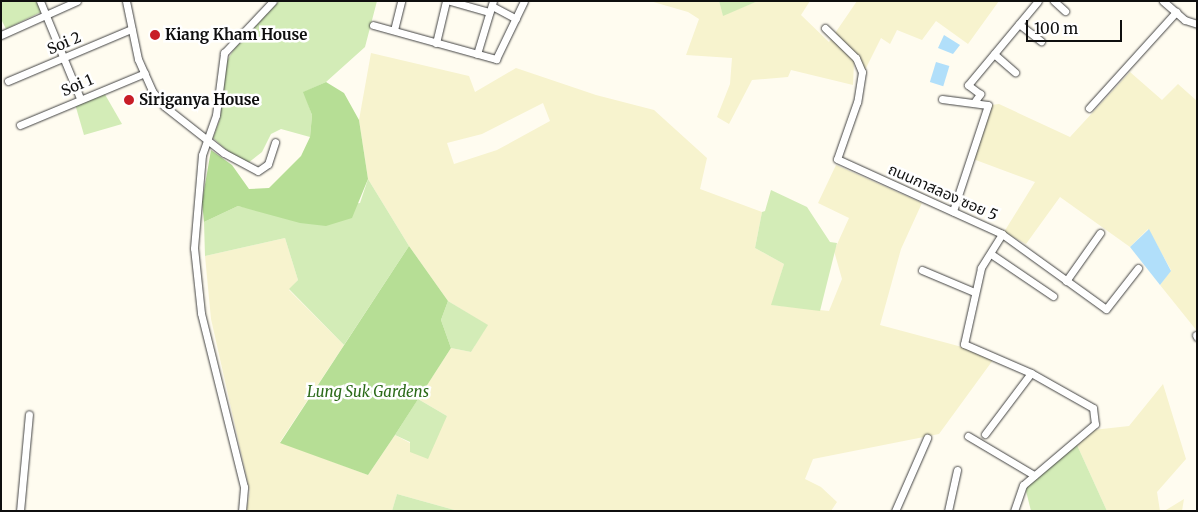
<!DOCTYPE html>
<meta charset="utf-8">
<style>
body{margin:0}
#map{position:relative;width:1198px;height:512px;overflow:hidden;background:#fffcf0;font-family:Merriweather,"Noto Sans Thai",serif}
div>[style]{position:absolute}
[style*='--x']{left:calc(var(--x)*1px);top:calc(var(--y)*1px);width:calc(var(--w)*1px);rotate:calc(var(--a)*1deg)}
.farmland>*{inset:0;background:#f7f3ce}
.green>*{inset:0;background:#d3ecb7}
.forest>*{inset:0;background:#b6de95}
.water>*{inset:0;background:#b1dffa;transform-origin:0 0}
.roads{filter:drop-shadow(0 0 1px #424242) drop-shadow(0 0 1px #424242)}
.minor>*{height:7px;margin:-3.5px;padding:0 3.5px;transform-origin:3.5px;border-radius:3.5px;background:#fff}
.dots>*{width:14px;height:14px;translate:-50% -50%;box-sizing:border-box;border:2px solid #fff;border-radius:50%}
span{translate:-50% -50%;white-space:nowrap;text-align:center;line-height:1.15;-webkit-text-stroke:5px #fff;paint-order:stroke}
.poi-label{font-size:15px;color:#0f0f0f;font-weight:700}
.left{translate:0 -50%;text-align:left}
.street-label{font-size:15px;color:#0f0f0f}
.park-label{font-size:15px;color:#2c6b1a;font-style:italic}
.frame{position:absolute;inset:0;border:2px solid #0f0f0f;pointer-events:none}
.scale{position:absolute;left:1026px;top:20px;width:96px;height:22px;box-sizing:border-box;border:2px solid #0f0f0f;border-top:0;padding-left:6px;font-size:15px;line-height:18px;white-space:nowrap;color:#0f0f0f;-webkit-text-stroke:4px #fff;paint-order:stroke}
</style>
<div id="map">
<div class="farmland">
<i style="clip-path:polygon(650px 1px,719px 1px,723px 15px,758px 1px,810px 1px,801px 15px,829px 42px,857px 1px,999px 1px,968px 44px,936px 21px,922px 40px,897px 30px,890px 44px,881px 38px,865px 70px,854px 62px,853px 85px,791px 70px,788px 77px,752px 80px,729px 124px,717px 117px,730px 84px,732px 58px,686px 55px,699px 19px,688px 12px)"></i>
<i style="clip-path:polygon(evenodd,371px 53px,469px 76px,475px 92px,516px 68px,596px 95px,654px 110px,707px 158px,700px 189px,762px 212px,755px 248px,784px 264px,772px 305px,829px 311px,842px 279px,834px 251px,849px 218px,818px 203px,836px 165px,922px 203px,901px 249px,880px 325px,962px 347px,993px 360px,939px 434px,813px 459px,805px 479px,821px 487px,837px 502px,831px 511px,458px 511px,397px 494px,392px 511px,246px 511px,250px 492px,211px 319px,205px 256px,285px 238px,298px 280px,289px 290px,344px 345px,280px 442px,368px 475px,395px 435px,410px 443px,447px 416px,418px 399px,451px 348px,471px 352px,487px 325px,448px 301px,409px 246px,368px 179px,359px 120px,371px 53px,543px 103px,550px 121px,497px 150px,454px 164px,447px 143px,482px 134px,543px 103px)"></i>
<i style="clip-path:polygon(1130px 72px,1162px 100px,1178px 84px,1197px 101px,1197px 331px,1160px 285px,1171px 270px,1148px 229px,1130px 247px,1060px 197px,1026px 244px,1004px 232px,1035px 182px,973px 159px,991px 105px,999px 104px,1070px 137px)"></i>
<i style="clip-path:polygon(1163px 384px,1186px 459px,1157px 492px,1160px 511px,1107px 511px,1077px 445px,1093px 430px,1129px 426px)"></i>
<i style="clip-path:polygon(1184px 499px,1182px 511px,1166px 511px,1166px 510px)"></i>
</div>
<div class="green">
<i style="clip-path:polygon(1px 1px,36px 1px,41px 12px,6px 29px,1px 19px)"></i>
<i style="clip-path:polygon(279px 1px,377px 1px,365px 47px,326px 82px,304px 92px,312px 115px,310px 137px,281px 129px,271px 134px,262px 152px,248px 163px,232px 155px,213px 138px,220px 119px,227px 61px,234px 49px)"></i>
<i style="clip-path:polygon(719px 1px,758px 1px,723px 16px)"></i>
<i style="clip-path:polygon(103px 91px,122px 124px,84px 135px,75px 104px)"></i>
<i style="clip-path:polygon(368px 179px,409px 246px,344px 345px,289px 289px,298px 280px,285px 238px,205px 256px,204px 222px,238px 206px,266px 212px,360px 203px)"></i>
<i style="clip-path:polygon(771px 190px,807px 207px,830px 242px,837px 243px,820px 311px,771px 305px,784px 264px,755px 248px,762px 212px,765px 211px)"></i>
<i style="clip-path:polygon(448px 301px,488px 325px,471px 352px,451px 348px,441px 320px)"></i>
<i style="clip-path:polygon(418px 399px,447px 416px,428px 459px,410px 452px,410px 442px,395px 435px)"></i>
<i style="clip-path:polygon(1077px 445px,1107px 511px,1031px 511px,1025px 487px)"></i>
<i style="clip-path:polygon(397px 494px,458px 511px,392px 511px)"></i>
</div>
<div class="forest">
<i style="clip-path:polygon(326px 82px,344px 93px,359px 120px,368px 179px,352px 218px,326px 226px,300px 223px,238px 206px,204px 222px,202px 202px,211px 150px,232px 165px,249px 189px,269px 188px,301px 156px,310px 137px,312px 115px,303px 92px)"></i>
<i style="clip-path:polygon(409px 246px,448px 301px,441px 320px,451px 348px,395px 435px,368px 475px,280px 443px)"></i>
</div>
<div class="water">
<i style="clip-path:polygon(944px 35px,960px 45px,953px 54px,938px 48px)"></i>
<i style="left:936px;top:62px;width:14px;height:21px;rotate:17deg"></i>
<i style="clip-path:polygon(1149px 229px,1171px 271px,1160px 285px,1130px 247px)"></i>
</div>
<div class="roads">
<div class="minor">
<i style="--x:40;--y:1;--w:105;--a:67.6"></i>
<i style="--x:126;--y:1;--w:59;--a:78.3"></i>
<i style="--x:138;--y:59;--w:35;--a:66"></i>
<i style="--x:152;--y:91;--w:19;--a:51"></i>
<i style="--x:164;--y:106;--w:76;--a:38.1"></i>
<i style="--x:224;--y:153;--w:38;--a:28"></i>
<i style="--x:258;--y:171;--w:12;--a:-35"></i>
<i style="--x:268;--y:164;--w:23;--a:-72"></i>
<i style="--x:450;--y:1;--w:41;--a:15.8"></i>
<i style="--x:1054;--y:1;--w:15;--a:42"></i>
<i style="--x:1163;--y:1;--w:29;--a:41"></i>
<i style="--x:1185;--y:20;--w:13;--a:18"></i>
<i style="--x:492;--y:6;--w:27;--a:28"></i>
<i style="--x:1019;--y:24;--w:28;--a:38"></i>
<i style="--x:373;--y:25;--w:128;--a:15.5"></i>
<i style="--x:496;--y:59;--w:64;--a:-64.2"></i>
<i style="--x:825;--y:28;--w:43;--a:44.1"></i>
<i style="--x:856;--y:58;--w:15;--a:67"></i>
<i style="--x:862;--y:72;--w:30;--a:99"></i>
<i style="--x:857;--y:102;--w:60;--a:109.3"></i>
<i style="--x:837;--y:159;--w:181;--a:24.4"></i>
<i style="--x:1002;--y:234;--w:40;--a:122"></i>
<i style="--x:981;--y:268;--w:78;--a:102.6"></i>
<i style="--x:964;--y:344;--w:73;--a:23.4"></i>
<i style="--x:1031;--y:373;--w:71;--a:29.4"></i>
<i style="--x:1093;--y:408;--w:16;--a:83"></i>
<i style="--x:1095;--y:424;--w:94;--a:139.7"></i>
<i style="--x:1023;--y:485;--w:28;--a:109"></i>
<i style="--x:394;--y:30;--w:30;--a:-76"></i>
<i style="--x:1;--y:35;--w:83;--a:-24.1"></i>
<i style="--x:436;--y:43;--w:43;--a:-76.6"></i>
<i style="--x:477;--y:54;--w:55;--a:-73.2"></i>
<i style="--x:994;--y:54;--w:28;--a:41"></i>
<i style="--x:8;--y:81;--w:134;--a:-22.9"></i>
<i style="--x:942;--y:99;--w:46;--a:7.4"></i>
<i style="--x:988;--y:105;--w:112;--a:108.3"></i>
<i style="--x:975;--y:101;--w:9;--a:-54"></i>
<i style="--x:980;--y:94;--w:15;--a:-143"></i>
<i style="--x:968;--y:85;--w:109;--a:-50.2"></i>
<i style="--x:1089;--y:108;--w:130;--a:-47.8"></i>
<i style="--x:20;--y:125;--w:135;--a:-22.6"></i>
<i style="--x:1002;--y:234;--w:128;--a:35.8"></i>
<i style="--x:1106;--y:309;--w:52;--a:-52"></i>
<i style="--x:991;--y:254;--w:75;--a:34.1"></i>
<i style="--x:922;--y:270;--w:56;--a:22.9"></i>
<i style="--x:1066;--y:281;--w:59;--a:-54.7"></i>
<i style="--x:1196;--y:335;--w:2;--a:63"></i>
<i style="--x:985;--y:434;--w:76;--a:-53"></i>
<i style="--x:968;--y:436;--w:77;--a:30.6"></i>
<i style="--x:20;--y:511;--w:97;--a:-84.7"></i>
<i style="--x:242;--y:511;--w:24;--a:-85"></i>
<i style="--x:244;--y:487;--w:179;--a:-103.9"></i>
<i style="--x:201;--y:313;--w:65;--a:-96.1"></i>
<i style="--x:194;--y:248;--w:93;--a:-85.1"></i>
<i style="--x:202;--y:155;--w:42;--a:-70.7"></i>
<i style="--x:216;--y:115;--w:63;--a:-82.6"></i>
<i style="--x:224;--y:53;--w:71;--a:-46.7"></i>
<i style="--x:895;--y:511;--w:80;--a:-66.3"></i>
<i style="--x:948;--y:511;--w:42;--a:-77.6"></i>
</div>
</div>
<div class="dots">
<i style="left:155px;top:35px;background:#c81d27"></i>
<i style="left:129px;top:100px;background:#c81d27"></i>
</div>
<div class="poi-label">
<span class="left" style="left:165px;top:35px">Kiang Kham House</span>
<span class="left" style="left:139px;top:100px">Siriganya House</span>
</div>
<div class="street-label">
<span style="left:64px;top:43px;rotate:-23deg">Soi 2</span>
<span style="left:77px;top:85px;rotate:-23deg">Soi 1</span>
<span style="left:943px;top:192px;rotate:24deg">ถนนกาสลอง ซอย 5</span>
</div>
<div class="park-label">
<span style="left:368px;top:392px">Lung Suk Gardens</span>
</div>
<div class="frame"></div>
<div class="scale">100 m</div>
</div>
